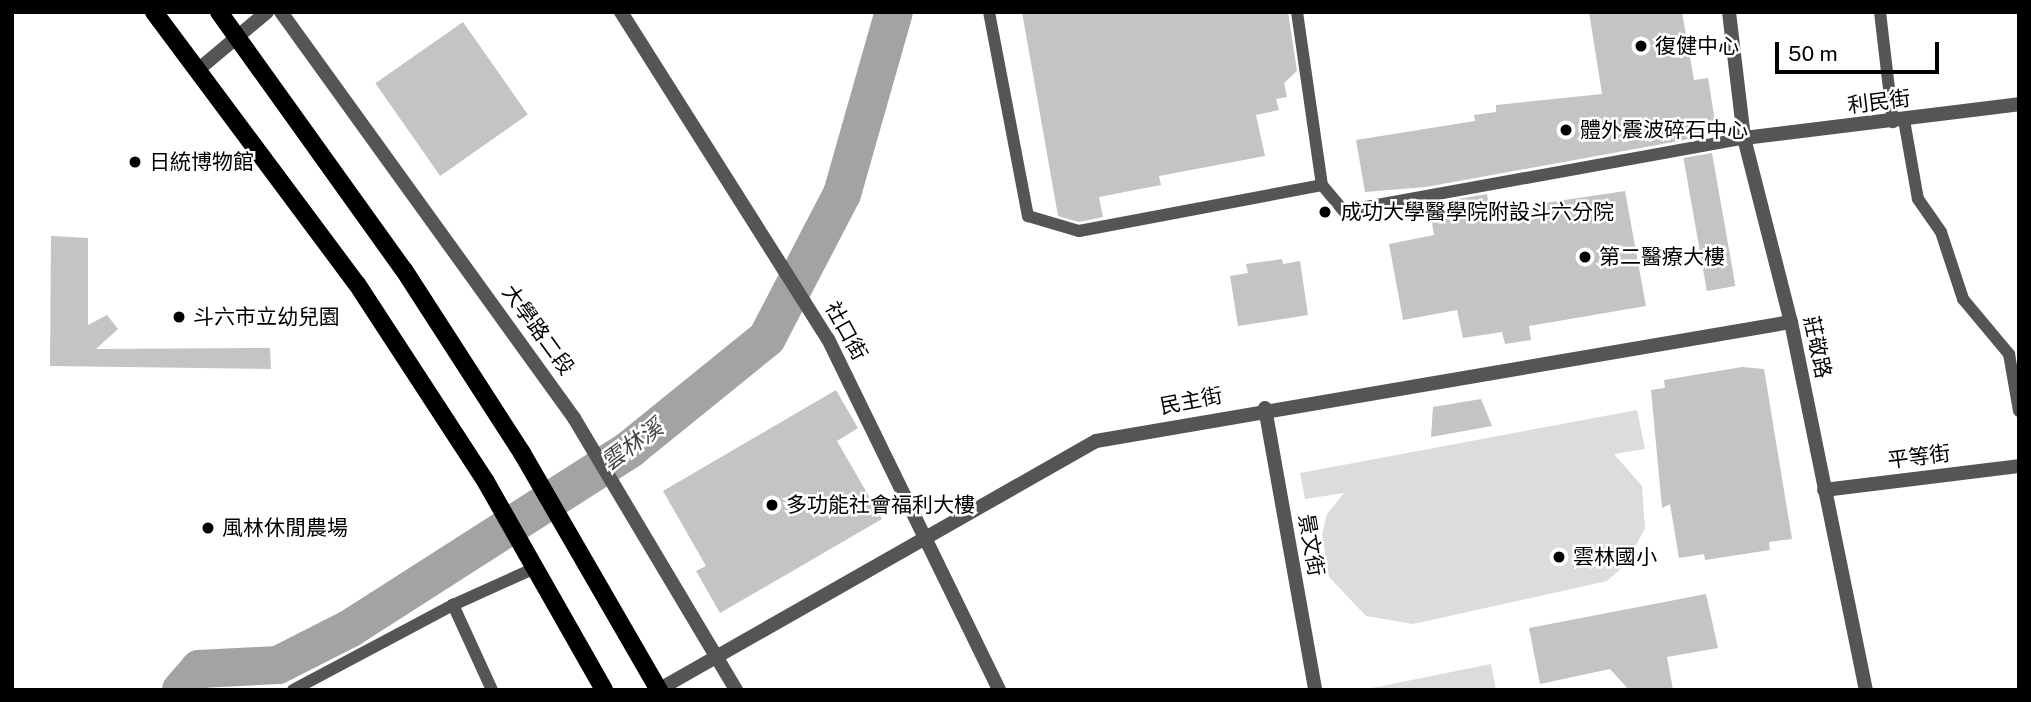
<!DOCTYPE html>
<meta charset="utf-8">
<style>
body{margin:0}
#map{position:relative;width:2031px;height:702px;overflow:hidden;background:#fff;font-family:"Public Sans","Noto Sans TC",sans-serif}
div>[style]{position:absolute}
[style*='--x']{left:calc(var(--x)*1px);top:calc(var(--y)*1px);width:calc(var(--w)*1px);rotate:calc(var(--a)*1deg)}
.green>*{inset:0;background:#dcdcdc}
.river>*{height:38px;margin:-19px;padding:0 19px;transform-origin:19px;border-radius:19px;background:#a3a3a3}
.building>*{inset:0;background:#c4c4c4;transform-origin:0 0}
.service>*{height:12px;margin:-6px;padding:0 6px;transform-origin:6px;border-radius:6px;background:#555}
.minor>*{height:14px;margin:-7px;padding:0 7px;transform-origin:7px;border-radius:7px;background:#555}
.primary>*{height:18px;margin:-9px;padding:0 9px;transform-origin:9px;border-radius:9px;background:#000}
.dots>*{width:19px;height:19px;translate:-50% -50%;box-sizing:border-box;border:4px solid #fff;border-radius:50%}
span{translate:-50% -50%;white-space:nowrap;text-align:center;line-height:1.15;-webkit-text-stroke:5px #fff;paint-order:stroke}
.poi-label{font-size:21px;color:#000}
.left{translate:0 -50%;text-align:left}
.street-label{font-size:21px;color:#000}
.water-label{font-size:23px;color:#444;font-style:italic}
.frame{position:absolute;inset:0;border:14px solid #000;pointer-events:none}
.scale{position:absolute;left:1775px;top:42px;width:164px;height:32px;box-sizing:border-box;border:4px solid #000;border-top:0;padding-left:9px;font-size:21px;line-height:24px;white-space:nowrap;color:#000;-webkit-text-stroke:5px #fff;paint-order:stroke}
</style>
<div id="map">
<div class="green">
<i style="clip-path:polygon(1637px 410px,1645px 449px,1614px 454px,1642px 486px,1645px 529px,1624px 566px,1607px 581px,1413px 624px,1366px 616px,1329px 577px,1322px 534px,1327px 514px,1344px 493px,1305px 499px,1300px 473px)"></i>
<i style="clip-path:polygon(1491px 664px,1496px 690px,1362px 690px)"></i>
</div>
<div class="river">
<i style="--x:181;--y:690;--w:28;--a:-49"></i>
<i style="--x:199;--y:669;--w:79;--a:-2.9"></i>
<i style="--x:278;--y:665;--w:80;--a:-26.9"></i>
<i style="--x:349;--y:629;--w:334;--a:-32.6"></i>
<i style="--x:630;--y:449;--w:176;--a:-39"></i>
<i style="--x:767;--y:338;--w:162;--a:-62.5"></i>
<i style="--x:842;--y:194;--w:189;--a:-74.1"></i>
</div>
<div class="building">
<i style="clip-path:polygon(1022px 12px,1288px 12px,1297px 71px,1284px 83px,1287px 97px,1276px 99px,1279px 110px,1256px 115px,1265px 156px,1159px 176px,1161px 185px,1099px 197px,1103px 217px,1079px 222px,1058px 216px)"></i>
<i style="clip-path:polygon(1589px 12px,1682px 12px,1694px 80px,1708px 78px,1717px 134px,1426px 187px,1365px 192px,1356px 140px,1475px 121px,1474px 115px,1496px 112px,1496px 105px,1602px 94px)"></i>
<i style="left:463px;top:22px;width:113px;height:107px;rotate:55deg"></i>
<i style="left:1712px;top:153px;width:135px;height:29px;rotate:80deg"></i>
<i style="clip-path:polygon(1625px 191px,1646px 306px,1529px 326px,1531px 340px,1505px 344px,1502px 332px,1463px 338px,1457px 310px,1403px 320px,1389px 244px,1434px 235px,1429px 204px,1487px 194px,1493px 224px,1527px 218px,1524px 206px)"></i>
<i style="clip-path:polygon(51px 236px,88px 238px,88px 325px,107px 315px,118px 329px,96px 349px,270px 348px,271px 369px,50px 366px)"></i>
<i style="clip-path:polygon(1282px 259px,1283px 264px,1300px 261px,1308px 315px,1238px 326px,1230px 276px,1248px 273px,1246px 264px)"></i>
<i style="clip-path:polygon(1742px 367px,1764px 369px,1792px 539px,1769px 542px,1770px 550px,1705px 560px,1704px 554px,1679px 558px,1670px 504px,1662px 508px,1651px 390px,1665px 388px,1664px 380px)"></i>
<i style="clip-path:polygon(836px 390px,858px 428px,837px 441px,882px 519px,720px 613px,696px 571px,706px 566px,663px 491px)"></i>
<i style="clip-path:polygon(1481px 399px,1492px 426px,1431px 437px,1433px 407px)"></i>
<i style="clip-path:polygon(1706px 594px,1718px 648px,1667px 657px,1673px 690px,1629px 690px,1610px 669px,1540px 684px,1529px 628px)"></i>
</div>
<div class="service">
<i style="--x:989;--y:12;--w:208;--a:79.2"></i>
<i style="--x:1028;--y:216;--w:53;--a:16.4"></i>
<i style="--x:1079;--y:231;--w:247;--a:-10.7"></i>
<i style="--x:1297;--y:12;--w:175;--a:81.8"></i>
<i style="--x:1322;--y:185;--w:34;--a:50"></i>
<i style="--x:1344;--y:211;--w:407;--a:-10.3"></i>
<i style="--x:1880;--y:12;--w:111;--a:83.3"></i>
<i style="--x:1904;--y:120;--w:80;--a:80"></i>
<i style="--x:1918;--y:199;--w:40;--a:55.1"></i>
<i style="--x:1941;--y:232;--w:71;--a:71.8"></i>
<i style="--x:1963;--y:299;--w:72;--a:50.1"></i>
<i style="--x:2009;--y:354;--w:58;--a:80"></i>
<i style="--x:293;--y:690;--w:181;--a:-28"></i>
<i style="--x:492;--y:690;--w:94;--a:-114.6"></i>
<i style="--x:453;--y:605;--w:90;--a:-24.3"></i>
</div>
<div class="minor">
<i style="--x:281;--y:12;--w:501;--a:54.18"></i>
<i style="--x:574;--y:418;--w:317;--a:59.2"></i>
<i style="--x:621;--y:12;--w:387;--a:57.7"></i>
<i style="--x:828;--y:339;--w:390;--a:64"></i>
<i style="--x:1729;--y:12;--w:127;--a:83.2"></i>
<i style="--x:1744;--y:138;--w:190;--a:75.7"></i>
<i style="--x:1791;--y:322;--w:376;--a:78.5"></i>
<i style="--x:199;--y:69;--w:89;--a:-40"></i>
<i style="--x:1744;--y:138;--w:277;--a:-7"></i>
<i style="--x:1265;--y:408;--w:286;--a:79.9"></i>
<i style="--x:1824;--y:490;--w:196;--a:-7"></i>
<i style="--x:658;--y:690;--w:504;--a:-29.62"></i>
<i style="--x:1096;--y:441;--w:705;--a:-9.72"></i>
</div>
<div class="primary">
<i style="--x:154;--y:12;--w:339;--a:53.3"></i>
<i style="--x:357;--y:284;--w:236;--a:56.9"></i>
<i style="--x:486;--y:482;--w:239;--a:60.4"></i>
<i style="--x:219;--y:12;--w:317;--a:54.4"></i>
<i style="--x:404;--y:270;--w:218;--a:57.2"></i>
<i style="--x:522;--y:453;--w:274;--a:60"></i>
</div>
<div class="dots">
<i style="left:1641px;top:46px;background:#000"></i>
<i style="left:1566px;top:130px;background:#000"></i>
<i style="left:135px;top:162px;background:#000"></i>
<i style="left:1325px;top:212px;background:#000"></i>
<i style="left:1585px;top:257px;background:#000"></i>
<i style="left:179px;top:317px;background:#000"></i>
<i style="left:772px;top:505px;background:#000"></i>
<i style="left:208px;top:528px;background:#000"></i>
<i style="left:1559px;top:557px;background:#000"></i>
</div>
<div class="poi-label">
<span class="left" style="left:1655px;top:46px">復健中心</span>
<span class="left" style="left:1580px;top:130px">體外震波碎石中心</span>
<span class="left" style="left:149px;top:162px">日統博物館</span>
<span class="left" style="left:1341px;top:212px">成功大學醫學院附設斗六分院</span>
<span class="left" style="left:1599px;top:257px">第二醫療大樓</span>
<span class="left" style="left:193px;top:317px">斗六市立幼兒園</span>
<span class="left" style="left:786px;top:505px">多功能社會福利大樓</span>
<span class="left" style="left:222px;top:528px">風林休閒農場</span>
<span class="left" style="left:1573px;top:557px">雲林國小</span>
</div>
<div class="street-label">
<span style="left:1879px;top:102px;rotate:-7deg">利民街</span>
<span style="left:538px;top:330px;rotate:54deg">大學路二段</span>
<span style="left:846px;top:331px;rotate:61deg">社口街</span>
<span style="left:1817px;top:347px;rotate:78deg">莊敬路</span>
<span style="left:1191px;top:401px;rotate:-11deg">民主街</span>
<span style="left:1919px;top:457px;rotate:-7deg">平等街</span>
<span style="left:1311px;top:545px;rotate:80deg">景文街</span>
</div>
<div class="water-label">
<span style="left:632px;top:445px;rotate:-36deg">雲林溪</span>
</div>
<div class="frame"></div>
<div class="scale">50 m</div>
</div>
